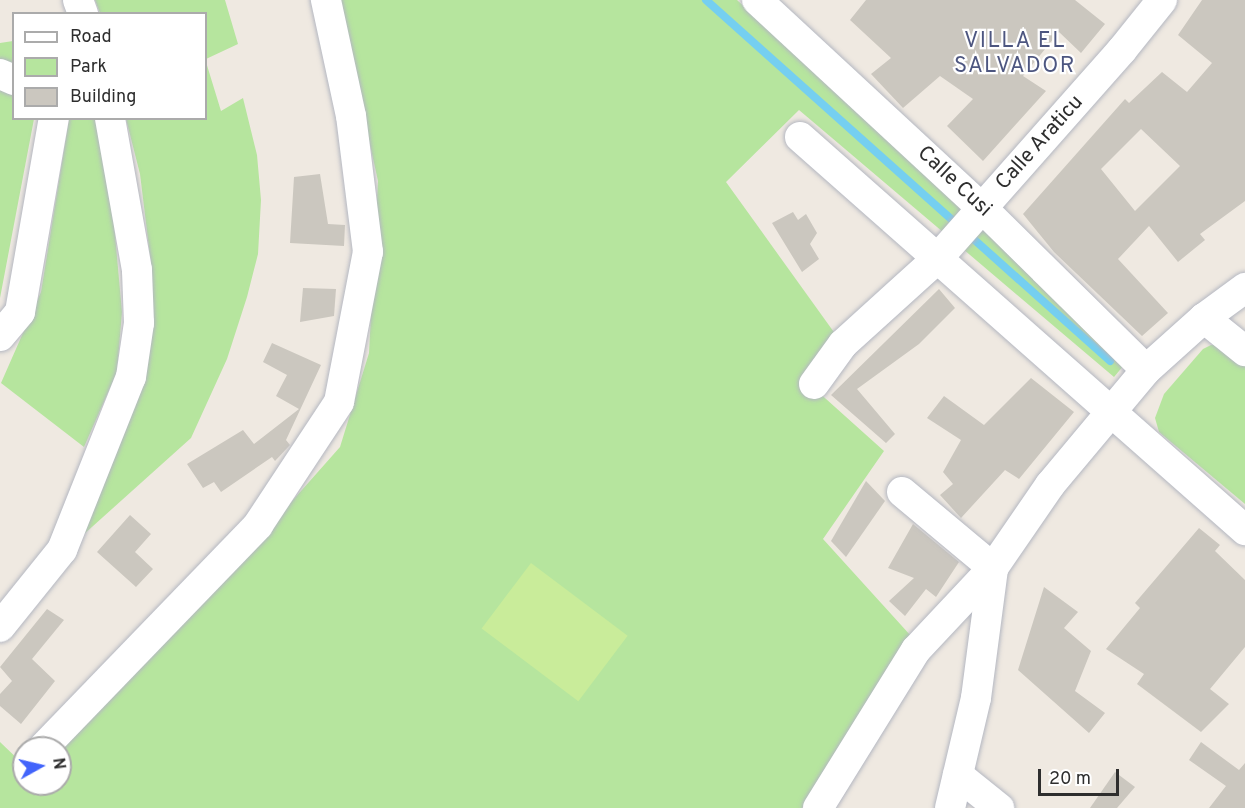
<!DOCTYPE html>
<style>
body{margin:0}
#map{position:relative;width:1245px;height:808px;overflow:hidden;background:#efe9e1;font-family:Overpass,sans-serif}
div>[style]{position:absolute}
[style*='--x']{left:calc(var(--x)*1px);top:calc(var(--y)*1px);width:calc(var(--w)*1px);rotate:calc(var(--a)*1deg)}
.green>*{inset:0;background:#b6e59e}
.pitch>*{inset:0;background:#c9ec9a;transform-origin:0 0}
.stream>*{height:8px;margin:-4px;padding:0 4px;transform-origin:4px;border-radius:4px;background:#75cff0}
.building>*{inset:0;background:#cbc7bf}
.roads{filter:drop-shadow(0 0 2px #b4b7c1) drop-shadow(0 0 2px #b4b7c1)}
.minor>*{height:30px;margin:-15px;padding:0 15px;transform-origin:15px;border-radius:15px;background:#fff}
span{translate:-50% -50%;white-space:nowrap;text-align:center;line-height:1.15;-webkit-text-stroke:4.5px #fff;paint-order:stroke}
.street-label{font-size:21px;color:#2e2e2e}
.neighbourhood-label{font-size:22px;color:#4d5680;letter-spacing:1.5px}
.legend{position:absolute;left:12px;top:12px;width:195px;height:108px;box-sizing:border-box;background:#fff;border:2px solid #ababab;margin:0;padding:8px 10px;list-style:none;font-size:18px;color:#2e2e2e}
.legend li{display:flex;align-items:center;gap:12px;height:30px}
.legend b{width:30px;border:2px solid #ababab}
.north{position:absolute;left:12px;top:736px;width:60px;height:60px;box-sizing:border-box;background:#fff;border:2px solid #ababab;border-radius:50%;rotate:82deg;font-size:16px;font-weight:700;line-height:24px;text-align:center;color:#2e2e2e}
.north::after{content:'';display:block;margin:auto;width:21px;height:27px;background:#4264fb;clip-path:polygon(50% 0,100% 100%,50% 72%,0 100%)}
.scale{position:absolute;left:1038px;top:769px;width:81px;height:27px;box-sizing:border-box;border:3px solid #2e2e2e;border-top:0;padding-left:8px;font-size:18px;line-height:21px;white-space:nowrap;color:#2e2e2e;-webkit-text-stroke:4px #fff;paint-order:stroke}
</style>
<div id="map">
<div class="green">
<i style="clip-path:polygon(95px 0,225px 0,238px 44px,206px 59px,206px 14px,100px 13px)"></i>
<i style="clip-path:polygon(338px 0,737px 0,1129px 359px,1114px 377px,799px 110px,726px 182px,841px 342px,806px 381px,884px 451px,823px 539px,911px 636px,802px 808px,0 808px,0 742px,24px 765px,24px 784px,60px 784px,60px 748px,216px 587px,340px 447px,369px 353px,378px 181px)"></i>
<i style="clip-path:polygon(13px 41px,13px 67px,0 60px,0 43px)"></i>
<i style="clip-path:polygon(206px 62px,221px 111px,243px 98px,257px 155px,261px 200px,258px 254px,247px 297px,227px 359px,191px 438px,73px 544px,152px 272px,140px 174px,126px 119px,206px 118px)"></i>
<i style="clip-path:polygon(0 84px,13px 90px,14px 118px,34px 119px,0 298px)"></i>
<i style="clip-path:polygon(69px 119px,98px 119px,110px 180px,122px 312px,117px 372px,84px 447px,1px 383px,41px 292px)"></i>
<i style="clip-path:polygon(1211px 345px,1219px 345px,1245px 365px,1245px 504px,1159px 432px,1155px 418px,1164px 394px,1203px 349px)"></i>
</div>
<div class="pitch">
<i style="left:531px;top:563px;width:121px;height:82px;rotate:37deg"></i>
</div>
<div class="stream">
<i style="--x:706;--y:0;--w:542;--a:41.78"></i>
</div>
<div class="building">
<i style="clip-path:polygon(866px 0,1075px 0,1105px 24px,1081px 53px,1059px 32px,1023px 76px,1046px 91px,983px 161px,947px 126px,973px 99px,940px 76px,903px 108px,871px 74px,891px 58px,850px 20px)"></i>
<i style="clip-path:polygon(evenodd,1202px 0,1245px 0,1245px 201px,1200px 234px,1205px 240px,1178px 262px,1149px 226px,1118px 259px,1168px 313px,1142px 336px,1054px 252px,1023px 214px,1125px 99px,1129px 103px,1162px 72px,1187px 92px,1212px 63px,1178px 35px,1202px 0,1141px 129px,1180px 166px,1135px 211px,1101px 169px,1141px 129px)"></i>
<i style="clip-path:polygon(320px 174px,328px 224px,345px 225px,344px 246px,290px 243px,294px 177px)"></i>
<i style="clip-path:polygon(793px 212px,798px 220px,806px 214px,817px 233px,810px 244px,819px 259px,802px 272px,772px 223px)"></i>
<i style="clip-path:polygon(303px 288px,336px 289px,334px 316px,300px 322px)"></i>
<i style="clip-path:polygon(939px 289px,955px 308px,919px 344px,857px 389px,895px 434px,886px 443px,831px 395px)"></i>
<i style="clip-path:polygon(272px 343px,321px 365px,286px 440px,290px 445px,275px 461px,272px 457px,221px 492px,214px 482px,203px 488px,187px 464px,243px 430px,254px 444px,299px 409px,276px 396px,287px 375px,263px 362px)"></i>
<i style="clip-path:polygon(1031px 378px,1074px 412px,1019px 479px,1005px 470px,961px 518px,940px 495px,953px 484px,943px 472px,961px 440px,927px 418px,944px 396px,984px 425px)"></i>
<i style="clip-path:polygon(866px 481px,885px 501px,846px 557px,831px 541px)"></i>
<i style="clip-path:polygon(130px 515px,151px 534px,135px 552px,153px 569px,136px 587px,97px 552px)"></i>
<i style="clip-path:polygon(913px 524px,959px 562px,936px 597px,926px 589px,905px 616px,889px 601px,914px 578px,888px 568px)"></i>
<i style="clip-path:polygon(1199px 528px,1220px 545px,1215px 551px,1245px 580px,1245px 647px,1210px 689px,1229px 704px,1201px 732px,1137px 684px,1144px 674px,1106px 649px,1140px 608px,1135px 603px)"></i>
<i style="clip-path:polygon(1044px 587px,1078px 612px,1064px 628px,1091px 651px,1075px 691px,1105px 713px,1089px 733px,1018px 670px)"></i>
<i style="clip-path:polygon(47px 609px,64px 620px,32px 659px,55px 681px,21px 724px,0 706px,0 694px,12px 681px,0 667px)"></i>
<i style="clip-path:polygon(1201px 742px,1239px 770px,1245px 763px,1245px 808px,1209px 808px,1226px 786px,1189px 760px)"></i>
<i style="clip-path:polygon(1115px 772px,1135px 787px,1117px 808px,1090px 808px)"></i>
</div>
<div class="roads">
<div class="minor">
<i style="--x:78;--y:0;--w:15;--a:70"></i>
<i style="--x:757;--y:0;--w:308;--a:42.8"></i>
<i style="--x:983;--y:209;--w:229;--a:44.6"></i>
<i style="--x:0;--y:74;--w:15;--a:23"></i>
<i style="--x:800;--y:137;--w:594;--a:41.45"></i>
<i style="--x:1204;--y:318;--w:53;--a:38.8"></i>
<i style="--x:0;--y:336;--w:31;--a:-50"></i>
<i style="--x:20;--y:312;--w:197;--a:-80.1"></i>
<i style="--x:814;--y:384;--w:49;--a:-54.1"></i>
<i style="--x:843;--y:344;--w:128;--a:-42.2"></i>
<i style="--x:938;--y:258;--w:278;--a:-48.5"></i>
<i style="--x:1122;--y:50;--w:64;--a:-51.3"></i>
<i style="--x:902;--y:492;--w:119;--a:39.9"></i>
<i style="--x:0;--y:627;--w:99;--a:-51.2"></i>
<i style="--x:62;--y:550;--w:186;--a:-68.3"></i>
<i style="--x:131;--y:377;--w:55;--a:-81.6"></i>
<i style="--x:139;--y:323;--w:53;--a:-92.2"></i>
<i style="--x:137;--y:270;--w:154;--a:-100.1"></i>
<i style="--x:43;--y:748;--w:310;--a:-46"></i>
<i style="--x:258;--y:525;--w:147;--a:-56.6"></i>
<i style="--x:339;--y:402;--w:153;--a:-79.1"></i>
<i style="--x:368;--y:252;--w:137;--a:-97.1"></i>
<i style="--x:351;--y:116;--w:119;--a:-102.2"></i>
<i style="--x:958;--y:775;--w:53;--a:38.8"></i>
<i style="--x:818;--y:808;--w:186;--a:-58.2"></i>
<i style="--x:916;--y:650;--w:112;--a:-46.8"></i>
<i style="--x:993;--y:568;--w:101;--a:-55.5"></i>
<i style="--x:1050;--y:485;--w:150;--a:-50.1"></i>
<i style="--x:1146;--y:370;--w:78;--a:-41.9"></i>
<i style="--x:1204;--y:318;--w:51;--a:-36.2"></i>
<i style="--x:950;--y:808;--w:113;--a:-76.7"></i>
<i style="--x:976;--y:698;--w:131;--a:-82.5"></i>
</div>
</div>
<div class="street-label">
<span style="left:1040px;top:143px;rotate:-48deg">Calle Araticu</span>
<span style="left:954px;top:182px;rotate:43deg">Calle Cusi</span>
</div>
<div class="neighbourhood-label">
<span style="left:1015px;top:54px">VILLA EL<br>SALVADOR</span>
</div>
<ul class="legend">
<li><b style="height:8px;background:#fff"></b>Road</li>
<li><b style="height:16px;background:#b6e59e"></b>Park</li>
<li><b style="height:16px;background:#cbc7bf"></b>Building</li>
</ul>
<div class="north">N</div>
<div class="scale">20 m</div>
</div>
